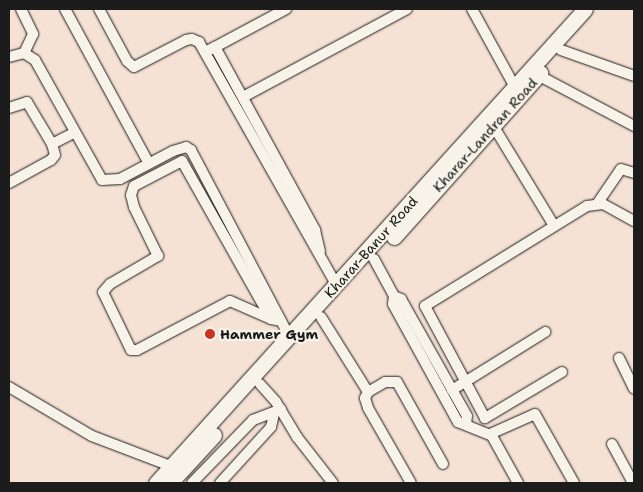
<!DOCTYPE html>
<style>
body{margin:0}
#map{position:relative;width:643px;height:492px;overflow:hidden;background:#f6e2d5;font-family:"Shantell Sans",sans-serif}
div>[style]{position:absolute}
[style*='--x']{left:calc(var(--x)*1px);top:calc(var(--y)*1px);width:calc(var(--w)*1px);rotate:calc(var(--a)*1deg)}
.roads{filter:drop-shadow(0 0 1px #1c1c1c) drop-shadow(0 0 1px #1c1c1c)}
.minor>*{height:10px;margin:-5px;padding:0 5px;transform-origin:5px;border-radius:5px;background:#f7f3e8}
.highway>*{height:15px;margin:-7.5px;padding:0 7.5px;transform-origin:7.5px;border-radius:7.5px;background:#f7f3e8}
.dots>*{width:14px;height:14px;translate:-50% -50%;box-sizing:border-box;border:2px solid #f7f3e8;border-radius:50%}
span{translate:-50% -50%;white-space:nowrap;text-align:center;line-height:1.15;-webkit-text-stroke:4.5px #f7f3e8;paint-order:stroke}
.street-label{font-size:14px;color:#1c1c1c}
.poi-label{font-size:14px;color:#1c1c1c;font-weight:700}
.left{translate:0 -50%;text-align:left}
.frame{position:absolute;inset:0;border:10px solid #1c1c1c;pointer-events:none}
</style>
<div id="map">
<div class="roads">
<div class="minor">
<i style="--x:21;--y:9;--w:28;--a:64"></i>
<i style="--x:33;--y:34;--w:21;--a:115"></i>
<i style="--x:65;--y:9;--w:176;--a:61.5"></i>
<i style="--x:99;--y:9;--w:59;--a:61.7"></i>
<i style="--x:127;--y:61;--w:9;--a:41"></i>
<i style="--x:134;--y:67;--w:59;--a:-27.4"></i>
<i style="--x:186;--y:40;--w:6;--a:-9"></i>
<i style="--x:192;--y:39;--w:8;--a:23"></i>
<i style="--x:199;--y:42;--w:280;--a:60.5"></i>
<i style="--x:472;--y:9;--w:94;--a:61.2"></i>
<i style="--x:215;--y:47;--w:81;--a:-28.2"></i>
<i style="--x:561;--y:50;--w:77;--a:19.6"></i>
<i style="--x:205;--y:52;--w:11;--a:-27"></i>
<i style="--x:215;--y:47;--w:209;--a:61.3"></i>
<i style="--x:315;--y:230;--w:22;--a:77"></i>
<i style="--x:9;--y:57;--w:16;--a:-15"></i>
<i style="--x:24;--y:53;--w:13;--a:32"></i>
<i style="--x:35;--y:60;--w:137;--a:60.8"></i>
<i style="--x:102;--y:180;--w:18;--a:-3"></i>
<i style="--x:120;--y:179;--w:60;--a:-27.8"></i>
<i style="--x:173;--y:151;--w:14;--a:-17"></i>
<i style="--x:186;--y:147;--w:6;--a:31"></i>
<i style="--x:191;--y:150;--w:212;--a:62.2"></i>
<i style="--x:534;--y:73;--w:113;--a:27.9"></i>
<i style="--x:243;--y:97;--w:186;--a:-28.2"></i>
<i style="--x:9;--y:108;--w:19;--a:-18"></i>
<i style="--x:27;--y:102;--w:49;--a:59.2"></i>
<i style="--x:52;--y:144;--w:25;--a:-27"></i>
<i style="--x:494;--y:127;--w:114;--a:58.7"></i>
<i style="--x:9;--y:183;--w:48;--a:-28.7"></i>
<i style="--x:51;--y:160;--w:6;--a:-51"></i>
<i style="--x:55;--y:155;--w:11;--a:-105"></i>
<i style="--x:597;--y:204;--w:42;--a:-55.6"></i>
<i style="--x:621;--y:169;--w:14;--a:17"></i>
<i style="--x:374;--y:259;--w:42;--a:61.6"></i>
<i style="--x:394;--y:296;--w:8;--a:97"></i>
<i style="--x:393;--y:304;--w:135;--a:61.2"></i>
<i style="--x:458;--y:422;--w:37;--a:22"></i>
<i style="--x:492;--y:436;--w:54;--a:61"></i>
<i style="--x:394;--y:296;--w:8;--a:23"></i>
<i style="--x:401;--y:299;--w:134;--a:60.6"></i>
<i style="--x:467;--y:416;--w:8;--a:97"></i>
<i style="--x:321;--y:317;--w:89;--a:57.9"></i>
<i style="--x:368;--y:392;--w:20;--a:-30"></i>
<i style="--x:385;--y:382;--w:12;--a:0"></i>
<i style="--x:397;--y:382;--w:94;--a:60.7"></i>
<i style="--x:271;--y:319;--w:45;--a:-156.3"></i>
<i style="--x:230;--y:301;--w:105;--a:152.2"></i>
<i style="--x:137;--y:350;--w:6;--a:180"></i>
<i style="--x:131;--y:350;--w:64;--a:-115.8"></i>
<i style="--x:103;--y:292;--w:11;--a:-49"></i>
<i style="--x:110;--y:284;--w:56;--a:-30.3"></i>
<i style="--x:158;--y:256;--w:55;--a:-116.1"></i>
<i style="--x:134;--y:207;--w:12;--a:-104"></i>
<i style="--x:131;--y:195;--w:9;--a:-72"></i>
<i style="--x:134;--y:186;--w:54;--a:-27.5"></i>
<i style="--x:182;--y:161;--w:181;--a:60.6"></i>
<i style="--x:271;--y:319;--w:10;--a:11"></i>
<i style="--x:619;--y:358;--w:34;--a:64"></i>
<i style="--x:562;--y:372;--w:90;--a:149.1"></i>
<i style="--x:485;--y:418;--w:127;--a:-118.2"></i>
<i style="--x:425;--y:306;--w:190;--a:-31.7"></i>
<i style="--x:587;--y:206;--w:16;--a:-7"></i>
<i style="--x:603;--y:204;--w:35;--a:29"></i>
<i style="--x:260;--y:384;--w:24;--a:48"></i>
<i style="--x:276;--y:402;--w:41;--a:59"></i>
<i style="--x:297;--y:437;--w:58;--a:52"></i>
<i style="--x:9;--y:387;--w:96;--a:30.6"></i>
<i style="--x:92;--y:436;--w:90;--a:20.9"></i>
<i style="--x:452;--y:390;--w:110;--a:-31.9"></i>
<i style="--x:368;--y:392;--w:7;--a:117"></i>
<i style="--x:365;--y:398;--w:10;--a:73"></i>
<i style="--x:368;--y:408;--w:86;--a:60.2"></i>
<i style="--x:490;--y:434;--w:49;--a:-24"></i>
<i style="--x:535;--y:414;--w:79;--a:60.5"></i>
<i style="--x:612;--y:444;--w:44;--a:61.7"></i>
<i style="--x:192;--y:483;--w:88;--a:-45.9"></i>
<i style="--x:253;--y:420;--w:30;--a:-21"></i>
<i style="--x:220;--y:483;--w:76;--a:-47.7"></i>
<i style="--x:271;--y:427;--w:13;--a:-77"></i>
</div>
<div class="highway">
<i style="--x:394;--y:237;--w:220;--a:-48.3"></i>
<i style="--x:156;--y:483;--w:639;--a:-47.85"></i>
<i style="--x:170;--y:483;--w:65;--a:-47.5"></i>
</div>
</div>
<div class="dots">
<i style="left:210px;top:334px;background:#c8321e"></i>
</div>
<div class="street-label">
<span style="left:485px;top:135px;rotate:-48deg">Kharar-Landran Road</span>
<span style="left:371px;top:247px;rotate:-48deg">Kharar-Banur Road</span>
</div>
<div class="poi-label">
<span class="left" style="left:220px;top:334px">Hammer Gym</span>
</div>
<div class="frame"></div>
</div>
